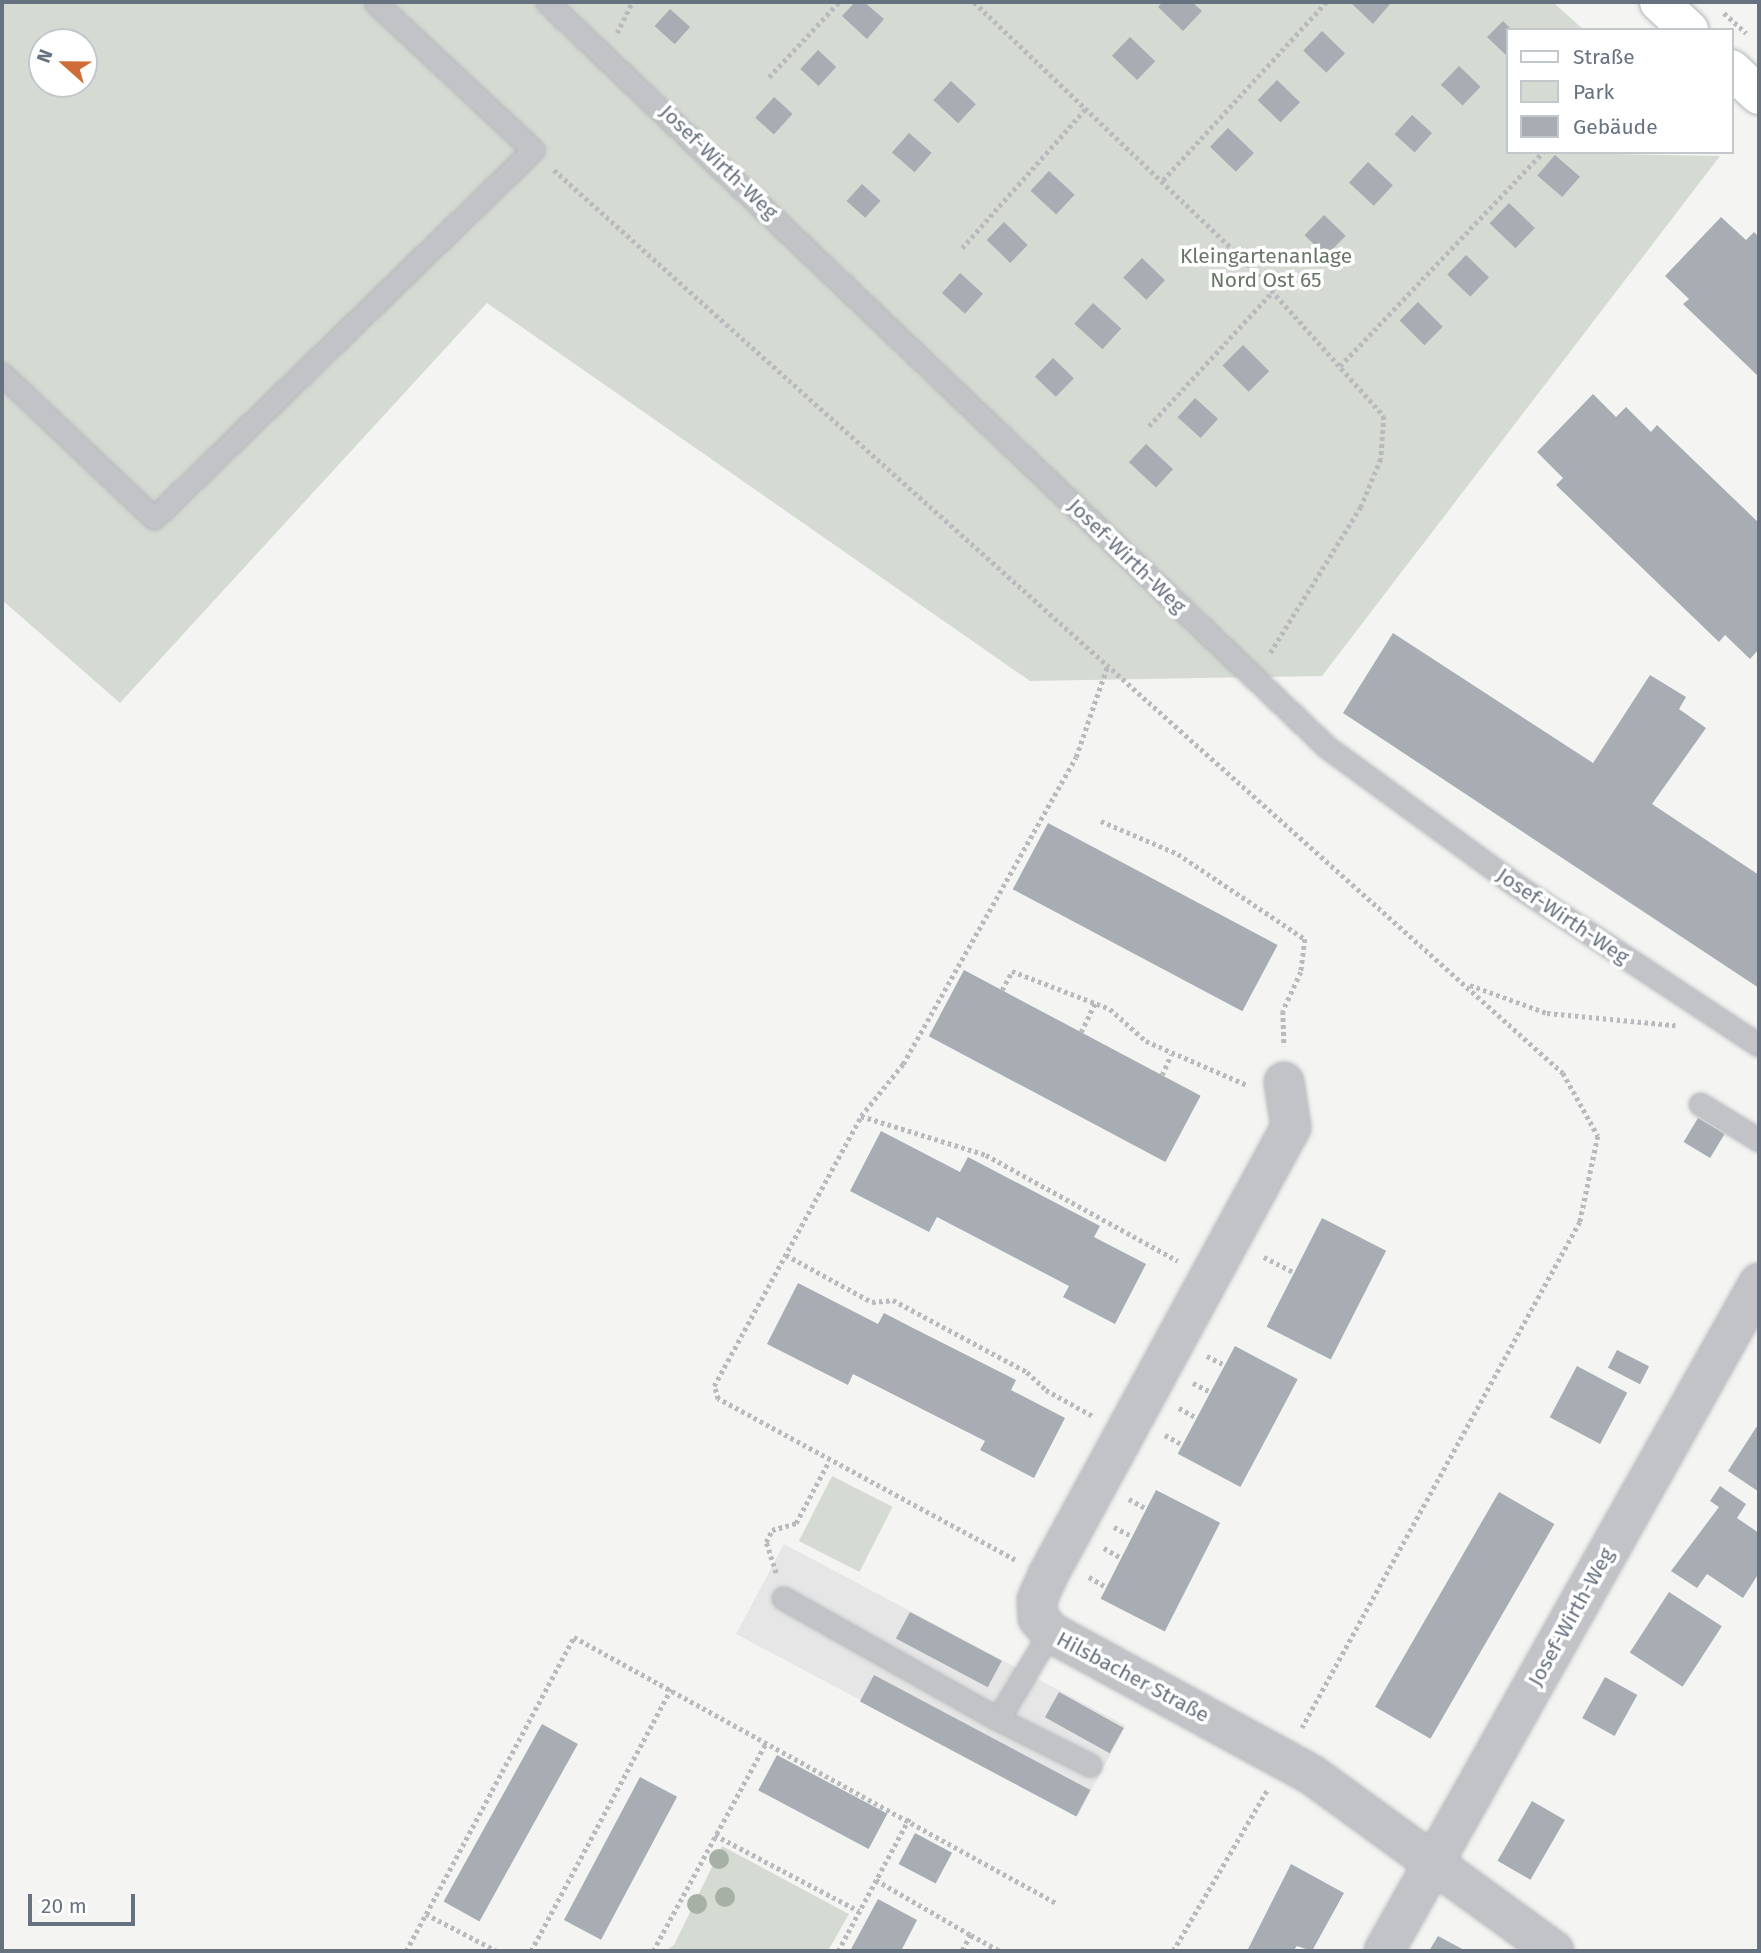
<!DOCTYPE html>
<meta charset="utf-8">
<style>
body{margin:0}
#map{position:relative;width:1761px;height:1953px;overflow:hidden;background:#f4f5f2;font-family:"Fira Sans",sans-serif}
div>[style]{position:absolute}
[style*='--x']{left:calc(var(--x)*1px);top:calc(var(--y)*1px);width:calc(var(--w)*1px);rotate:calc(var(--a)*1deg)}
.built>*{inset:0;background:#e5e6e5;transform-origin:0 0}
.green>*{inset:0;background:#d5dbd3;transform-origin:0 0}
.building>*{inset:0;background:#a7adb3;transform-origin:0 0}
.path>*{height:4.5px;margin-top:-2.25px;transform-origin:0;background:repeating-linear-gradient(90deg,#b8babd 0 3.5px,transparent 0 7px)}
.roads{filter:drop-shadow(0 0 2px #b3b7bb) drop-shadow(0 0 2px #b3b7bb)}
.lane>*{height:21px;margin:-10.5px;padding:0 10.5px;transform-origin:10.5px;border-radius:10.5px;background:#c1c3c7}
.street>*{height:38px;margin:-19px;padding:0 19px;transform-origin:19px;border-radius:19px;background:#c1c3c7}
.secondary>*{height:38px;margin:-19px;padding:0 19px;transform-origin:19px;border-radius:19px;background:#fff}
.trees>*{width:20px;height:20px;margin:-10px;border-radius:50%;background:#a6b0a4}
span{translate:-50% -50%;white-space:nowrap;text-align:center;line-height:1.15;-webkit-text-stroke:7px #fff;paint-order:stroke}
.street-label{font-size:21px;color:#677280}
.park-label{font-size:21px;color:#677765}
.frame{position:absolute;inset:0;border:4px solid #677280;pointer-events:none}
.legend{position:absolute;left:1506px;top:28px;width:228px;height:126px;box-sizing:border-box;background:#fff;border:2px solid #c2c7cc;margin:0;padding:9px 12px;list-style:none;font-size:21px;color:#677280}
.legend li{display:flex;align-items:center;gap:14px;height:35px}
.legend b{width:35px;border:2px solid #c2c7cc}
.north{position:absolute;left:28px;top:28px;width:70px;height:70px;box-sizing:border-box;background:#fff;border:2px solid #c2c7cc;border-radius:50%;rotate:291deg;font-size:19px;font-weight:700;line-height:28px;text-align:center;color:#677280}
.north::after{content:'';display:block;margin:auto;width:24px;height:32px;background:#d06c37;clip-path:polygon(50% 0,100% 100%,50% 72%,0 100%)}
.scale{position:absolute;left:28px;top:1894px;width:107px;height:32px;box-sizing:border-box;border:4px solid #677280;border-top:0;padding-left:9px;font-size:21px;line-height:24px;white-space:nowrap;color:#677280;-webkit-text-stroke:5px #fff;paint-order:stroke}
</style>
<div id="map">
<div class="built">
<i style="left:784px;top:1544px;width:387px;height:102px;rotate:28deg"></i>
</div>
<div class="green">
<i style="clip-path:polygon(evenodd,2px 2px,1553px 2px,1584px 30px,1507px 30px,1507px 152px,1720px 156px,1322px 676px,1030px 681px,487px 303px,120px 703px,2px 600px,2px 2px,42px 42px,84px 42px,84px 84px,42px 84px,42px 42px)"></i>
<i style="left:832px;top:1476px;width:68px;height:73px;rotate:27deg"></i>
<i style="clip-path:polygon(722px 1846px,849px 1914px,828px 1951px,665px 1951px,674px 1945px)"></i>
</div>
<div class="building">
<i style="clip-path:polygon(855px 2px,864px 2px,884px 19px,867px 39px,842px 16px)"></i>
<i style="clip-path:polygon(1163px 2px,1192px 2px,1202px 11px,1183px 31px,1158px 7px)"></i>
<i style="clip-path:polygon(1350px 2px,1387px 2px,1390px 4px,1373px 24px)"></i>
<i style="left:670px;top:9px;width:27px;height:23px;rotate:42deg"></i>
<i style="clip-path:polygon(1503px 21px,1512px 30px,1507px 30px,1507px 56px,1487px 37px)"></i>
<i style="left:1322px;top:31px;width:32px;height:27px;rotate:44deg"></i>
<i style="left:1130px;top:37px;width:35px;height:26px;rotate:44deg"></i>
<i style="left:818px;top:50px;width:25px;height:26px;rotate:43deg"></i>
<i style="left:1459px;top:66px;width:30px;height:26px;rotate:44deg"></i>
<i style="left:1277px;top:80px;width:32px;height:28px;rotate:44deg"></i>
<i style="left:951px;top:81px;width:34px;height:26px;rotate:43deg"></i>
<i style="left:774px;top:97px;width:25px;height:28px;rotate:42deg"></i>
<i style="left:1412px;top:115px;width:27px;height:26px;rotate:42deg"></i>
<i style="left:1228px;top:128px;width:36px;height:26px;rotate:44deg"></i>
<i style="left:909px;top:133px;width:30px;height:26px;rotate:41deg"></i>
<i style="left:1555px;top:155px;width:33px;height:27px;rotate:41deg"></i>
<i style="left:1368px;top:162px;width:34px;height:28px;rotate:43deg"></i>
<i style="left:1049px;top:171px;width:35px;height:27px;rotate:43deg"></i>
<i style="left:862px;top:184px;width:25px;height:23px;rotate:42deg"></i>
<i style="left:1509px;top:203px;width:36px;height:28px;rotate:44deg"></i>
<i style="left:1324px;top:215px;width:30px;height:28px;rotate:44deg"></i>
<i style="clip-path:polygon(1721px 217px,1746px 240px,1754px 232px,1759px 237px,1759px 377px,1683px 304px,1689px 299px,1665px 276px)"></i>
<i style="left:1004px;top:222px;width:33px;height:25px;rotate:44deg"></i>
<i style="left:1466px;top:255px;width:32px;height:27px;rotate:44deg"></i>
<i style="left:1142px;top:258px;width:32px;height:27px;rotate:44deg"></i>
<i style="left:960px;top:273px;width:31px;height:27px;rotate:42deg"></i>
<i style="left:1418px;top:302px;width:35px;height:26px;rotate:45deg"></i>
<i style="left:1093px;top:303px;width:38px;height:28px;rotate:42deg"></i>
<i style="left:1243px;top:345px;width:37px;height:29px;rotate:45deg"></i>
<i style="left:1053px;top:358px;width:29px;height:26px;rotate:44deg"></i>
<i style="clip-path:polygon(1593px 394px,1616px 417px,1626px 407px,1651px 432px,1657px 425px,1759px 523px,1759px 649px,1750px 659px,1725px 635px,1719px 642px,1556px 485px,1563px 478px,1537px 452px)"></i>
<i style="left:1195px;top:398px;width:31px;height:26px;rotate:42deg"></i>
<i style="left:1146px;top:444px;width:37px;height:25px;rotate:43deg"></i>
<i style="clip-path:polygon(1393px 633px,1593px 763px,1650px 675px,1686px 697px,1679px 709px,1706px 728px,1652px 804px,1759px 875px,1759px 988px,1343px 713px)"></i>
<i style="left:1048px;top:823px;width:260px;height:75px;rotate:28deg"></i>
<i style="left:964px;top:970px;width:268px;height:75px;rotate:28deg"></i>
<i style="left:1698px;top:1118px;width:31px;height:28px;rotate:31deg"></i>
<i style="clip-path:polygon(881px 1131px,960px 1172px,968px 1157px,1100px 1226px,1094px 1237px,1146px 1264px,1115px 1324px,1063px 1297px,1069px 1286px,937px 1217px,929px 1232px,850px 1191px)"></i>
<i style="left:1322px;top:1218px;width:72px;height:122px;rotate:27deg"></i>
<i style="clip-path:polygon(798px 1283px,878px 1324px,884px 1313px,911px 1327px,1016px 1380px,1011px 1390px,1065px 1418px,1034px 1478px,980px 1450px,985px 1441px,853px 1374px,848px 1385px,767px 1344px)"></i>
<i style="left:1235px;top:1346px;width:71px;height:122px;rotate:28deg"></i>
<i style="left:1617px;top:1350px;width:36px;height:20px;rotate:27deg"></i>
<i style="left:1577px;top:1366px;width:57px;height:58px;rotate:28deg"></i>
<i style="clip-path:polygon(1759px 1423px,1759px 1492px,1728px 1471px)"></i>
<i style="clip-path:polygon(1720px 1486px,1746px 1504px,1737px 1518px,1759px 1533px,1759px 1573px,1743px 1598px,1707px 1574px,1697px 1588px,1671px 1571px,1719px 1507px,1710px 1501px)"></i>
<i style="left:1156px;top:1490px;width:72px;height:122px;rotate:27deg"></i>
<i style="left:1499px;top:1492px;width:64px;height:248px;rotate:30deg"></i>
<i style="left:1669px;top:1592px;width:63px;height:72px;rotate:33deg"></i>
<i style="left:910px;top:1612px;width:104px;height:30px;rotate:28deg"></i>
<i style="left:874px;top:1675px;width:245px;height:30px;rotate:28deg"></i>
<i style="left:1605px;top:1677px;width:37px;height:47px;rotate:29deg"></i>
<i style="left:1059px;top:1692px;width:74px;height:29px;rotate:29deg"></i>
<i style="left:542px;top:1724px;width:41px;height:203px;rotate:29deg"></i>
<i style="left:777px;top:1755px;width:125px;height:40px;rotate:28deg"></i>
<i style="left:640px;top:1777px;width:42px;height:162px;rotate:28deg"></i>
<i style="left:1532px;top:1801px;width:38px;height:69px;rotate:30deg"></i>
<i style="left:915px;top:1833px;width:42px;height:35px;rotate:28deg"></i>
<i style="clip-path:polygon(1291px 1864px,1344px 1893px,1312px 1951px,1297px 1946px,1293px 1951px,1247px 1951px)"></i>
<i style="clip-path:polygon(878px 1899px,917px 1920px,901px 1951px,850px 1951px)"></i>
<i style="clip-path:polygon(1438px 1936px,1466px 1951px,1429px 1951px)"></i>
</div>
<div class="path">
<i style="--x:974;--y:2;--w:379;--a:43.7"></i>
<i style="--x:1248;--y:264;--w:204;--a:48.2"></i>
<i style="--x:1384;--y:416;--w:43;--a:94"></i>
<i style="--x:1381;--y:459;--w:52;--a:112.6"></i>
<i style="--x:1361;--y:507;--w:173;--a:121.8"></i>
<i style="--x:1724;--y:13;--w:30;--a:42"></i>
<i style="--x:617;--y:33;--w:34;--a:-64"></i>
<i style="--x:769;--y:77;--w:103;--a:-47"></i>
<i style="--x:554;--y:170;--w:1354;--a:41.83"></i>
<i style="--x:1563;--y:1073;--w:72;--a:60.9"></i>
<i style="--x:1598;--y:1136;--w:88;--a:101.8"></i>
<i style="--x:1580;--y:1222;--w:577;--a:118.78"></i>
<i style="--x:1163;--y:180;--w:241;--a:-47.5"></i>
<i style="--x:962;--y:248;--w:188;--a:-48.4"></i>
<i style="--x:1340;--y:366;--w:295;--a:-46.5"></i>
<i style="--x:1149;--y:426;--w:183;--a:-47.4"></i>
<i style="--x:1101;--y:821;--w:84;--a:23.2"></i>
<i style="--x:1178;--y:854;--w:153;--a:33.8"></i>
<i style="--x:1305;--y:939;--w:33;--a:97"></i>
<i style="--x:1301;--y:972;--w:43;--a:114.8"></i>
<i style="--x:1283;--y:1011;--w:35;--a:88"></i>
<i style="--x:1470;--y:985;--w:82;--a:20"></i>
<i style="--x:1547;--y:1013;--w:129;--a:5.4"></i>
<i style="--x:1002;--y:990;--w:21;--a:-62"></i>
<i style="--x:1012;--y:971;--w:105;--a:21.2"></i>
<i style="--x:1110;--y:1009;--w:48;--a:41.6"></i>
<i style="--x:1146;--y:1041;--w:110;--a:23.5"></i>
<i style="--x:1081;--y:1032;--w:32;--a:-64"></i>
<i style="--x:1162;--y:1075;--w:22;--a:-66"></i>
<i style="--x:861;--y:1116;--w:67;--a:-51.1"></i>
<i style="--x:903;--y:1064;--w:352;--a:-60.6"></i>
<i style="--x:1076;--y:757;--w:98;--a:-71"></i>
<i style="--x:786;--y:1255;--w:98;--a:28.7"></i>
<i style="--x:872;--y:1302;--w:21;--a:-5"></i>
<i style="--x:893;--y:1300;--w:152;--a:28.2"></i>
<i style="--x:1027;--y:1372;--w:26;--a:43"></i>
<i style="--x:1046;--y:1390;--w:54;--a:29"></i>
<i style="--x:1264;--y:1257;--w:34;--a:27"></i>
<i style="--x:1207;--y:1356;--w:20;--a:27"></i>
<i style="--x:1193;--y:1383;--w:20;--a:27"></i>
<i style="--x:1179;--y:1408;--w:21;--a:29"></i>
<i style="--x:1165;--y:1435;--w:21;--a:29"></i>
<i style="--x:1129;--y:1499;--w:21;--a:29"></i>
<i style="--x:1114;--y:1527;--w:20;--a:27"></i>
<i style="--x:1104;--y:1548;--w:20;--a:30"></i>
<i style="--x:1015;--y:1560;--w:338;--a:-151.5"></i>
<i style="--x:718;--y:1399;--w:14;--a:-107"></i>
<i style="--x:714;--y:1386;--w:307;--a:-61.4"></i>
<i style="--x:861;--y:1116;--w:131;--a:17.3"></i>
<i style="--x:986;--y:1155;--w:219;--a:28.9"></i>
<i style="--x:776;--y:1573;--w:33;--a:-108"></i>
<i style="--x:766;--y:1542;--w:13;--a:-63"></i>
<i style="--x:772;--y:1530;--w:25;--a:-16"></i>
<i style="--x:796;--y:1523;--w:70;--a:-62"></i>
<i style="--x:1089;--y:1577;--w:20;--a:30"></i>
<i style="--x:715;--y:1835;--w:163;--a:27.8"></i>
<i style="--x:876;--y:1880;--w:110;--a:30.1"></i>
<i style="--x:971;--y:1935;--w:18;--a:119"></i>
<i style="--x:426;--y:1914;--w:314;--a:-61.9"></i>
<i style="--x:574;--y:1637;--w:551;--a:28.89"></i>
<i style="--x:971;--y:1935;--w:33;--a:29"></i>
<i style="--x:406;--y:1951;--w:42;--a:-61.6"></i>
<i style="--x:426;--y:1914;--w:80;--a:27.5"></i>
<i style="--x:531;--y:1951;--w:297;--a:-61.9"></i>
<i style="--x:653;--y:1951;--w:237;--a:-61.5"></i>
<i style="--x:838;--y:1951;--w:152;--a:-61.8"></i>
<i style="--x:1173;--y:1951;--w:186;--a:-59.7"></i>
</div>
<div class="roads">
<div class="lane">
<i style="--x:547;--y:2;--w:1080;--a:43.69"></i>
<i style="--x:1328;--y:748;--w:233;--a:36.1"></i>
<i style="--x:1516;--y:885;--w:291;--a:33.4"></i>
<i style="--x:2;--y:374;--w:209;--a:43.5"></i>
<i style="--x:154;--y:518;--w:528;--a:-44.16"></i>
<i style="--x:533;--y:150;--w:216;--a:-136.9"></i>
<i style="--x:1700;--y:1104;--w:69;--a:31.4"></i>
<i style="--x:783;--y:1598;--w:247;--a:29.4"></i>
<i style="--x:998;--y:1719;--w:101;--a:-59.1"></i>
<i style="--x:998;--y:1719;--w:103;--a:26.6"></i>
</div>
<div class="street">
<i style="--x:1284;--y:1082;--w:46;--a:81.2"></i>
<i style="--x:1291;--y:1127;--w:510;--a:118.48"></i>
<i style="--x:1048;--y:1575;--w:27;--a:114"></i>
<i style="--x:1037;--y:1600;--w:18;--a:87"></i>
<i style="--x:1038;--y:1618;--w:18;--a:49"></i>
<i style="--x:1050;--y:1632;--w:298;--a:28.6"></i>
<i style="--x:1312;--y:1775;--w:299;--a:36"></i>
<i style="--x:1384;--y:1951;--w:766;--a:-60.69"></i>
</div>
<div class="secondary">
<i style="--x:1659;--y:2;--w:41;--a:43"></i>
<i style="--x:1731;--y:69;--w:38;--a:43"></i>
</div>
</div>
<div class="trees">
<i style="left:719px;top:1859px"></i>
<i style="left:725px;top:1897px"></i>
<i style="left:697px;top:1904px"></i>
</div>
<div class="street-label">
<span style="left:719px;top:162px;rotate:44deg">Josef-Wirth-Weg</span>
<span style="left:1127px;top:556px;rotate:44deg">Josef-Wirth-Weg</span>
<span style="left:1563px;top:916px;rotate:34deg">Josef-Wirth-Weg</span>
<span style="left:1571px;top:1617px;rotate:-61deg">Josef-Wirth-Weg</span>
<span style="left:1133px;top:1677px;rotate:28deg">Hilsbacher Straße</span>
</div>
<div class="park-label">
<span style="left:1266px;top:268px">Kleingartenanlage<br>Nord Ost 65</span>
</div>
<div class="frame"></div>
<ul class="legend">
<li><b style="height:9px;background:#fff"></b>Straße</li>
<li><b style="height:19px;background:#d5dbd3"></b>Park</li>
<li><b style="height:19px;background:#a7adb3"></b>Gebäude</li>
</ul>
<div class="north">N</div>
<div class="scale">20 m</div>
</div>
